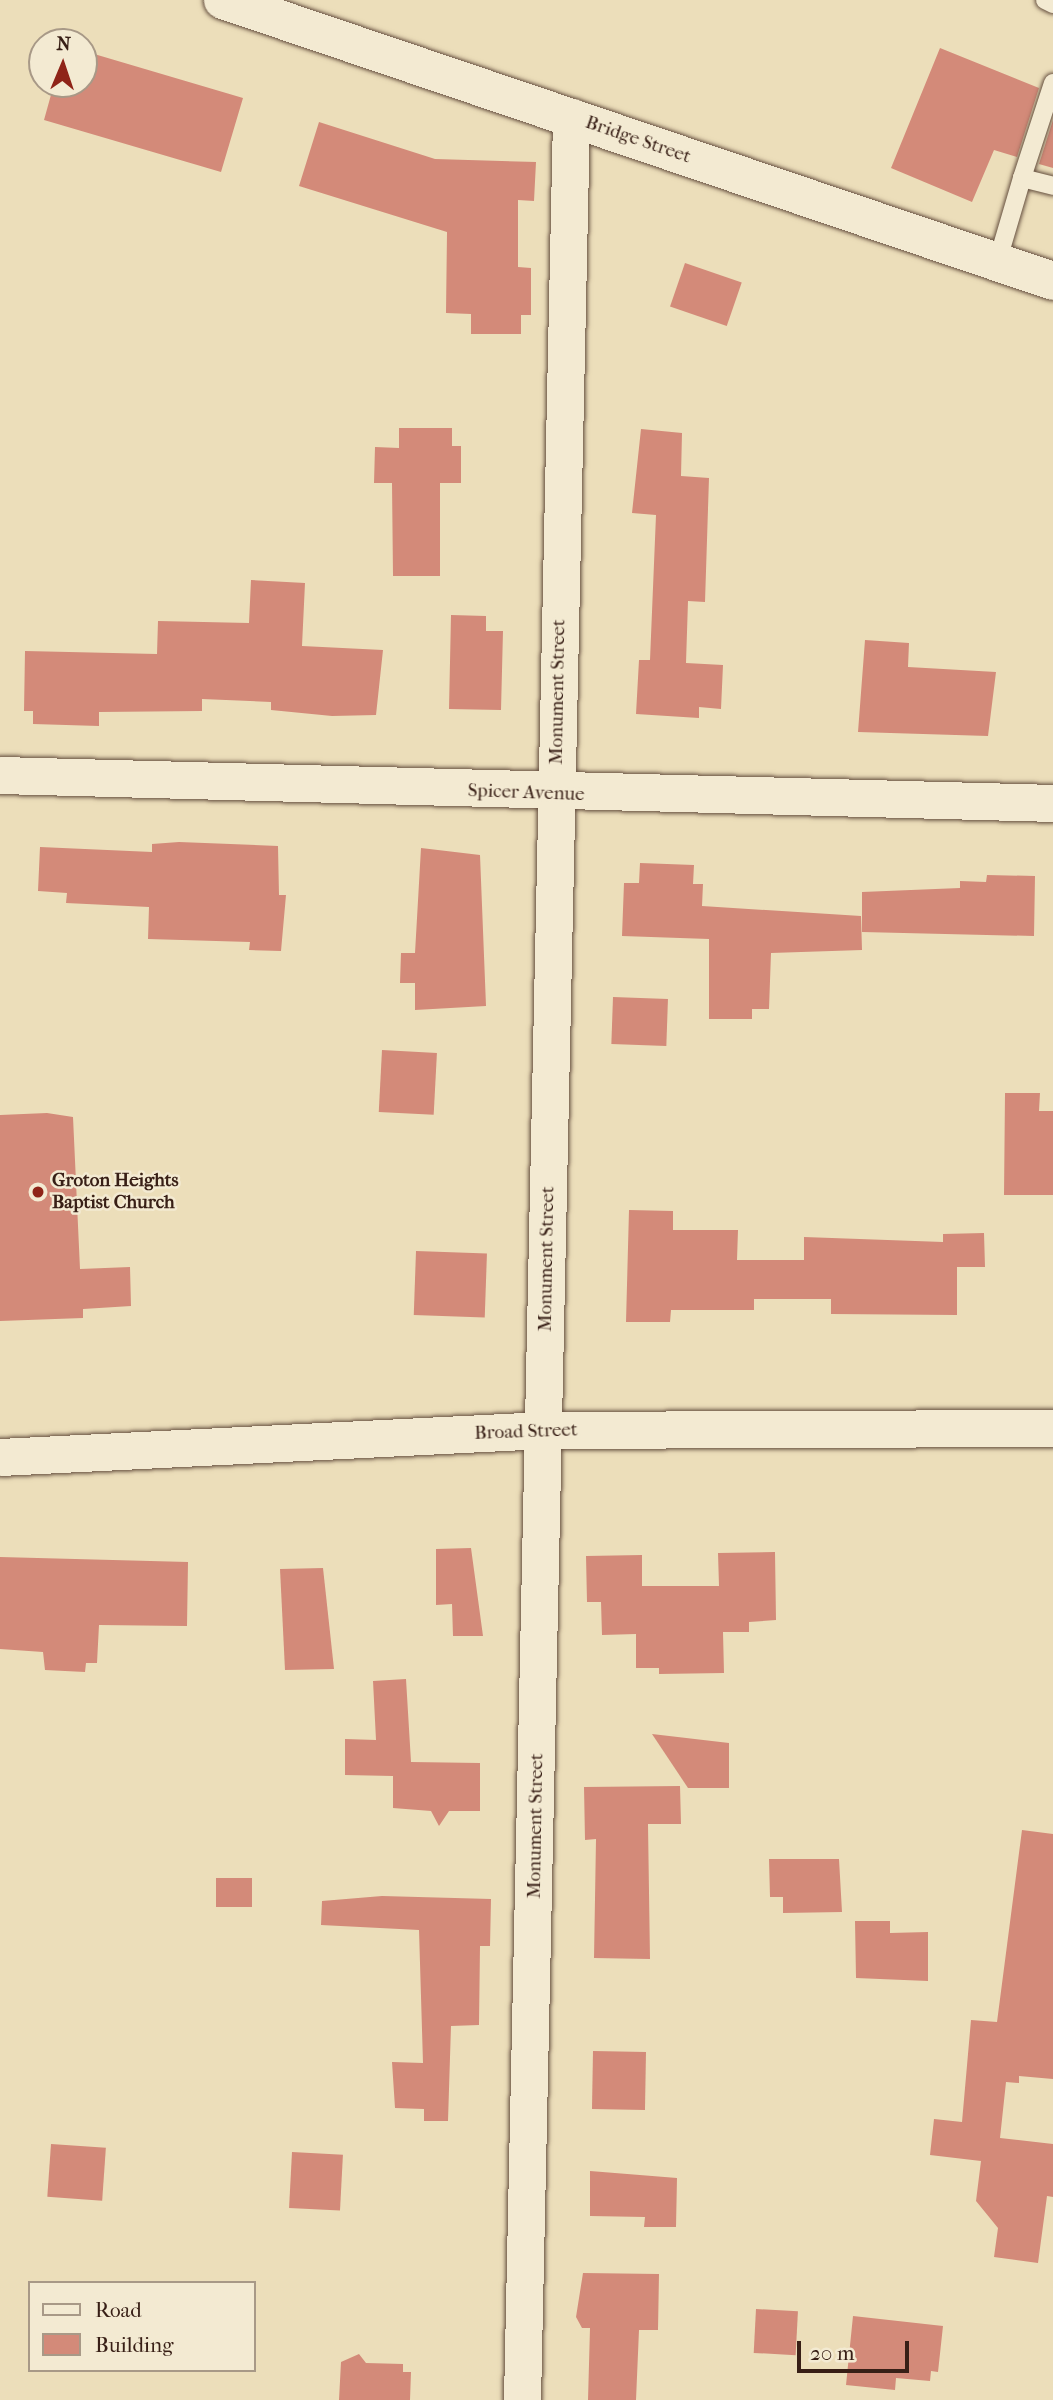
<!DOCTYPE html>
<style>
body{margin:0}
#map{position:relative;width:1053px;height:2400px;overflow:hidden;background:#ecdeba;font-family:"IM FELL French Canon",serif}
div>[style]{position:absolute}
[style*='--x']{left:calc(var(--x)*1px);top:calc(var(--y)*1px);width:calc(var(--w)*1px);rotate:calc(var(--a)*1deg)}
.building>*{inset:0;background:#d38a79;transform-origin:0 0}
.roads{filter:drop-shadow(0 0 2px #654f3f) drop-shadow(0 0 2px #654f3f)}
.service>*{height:18px;margin:-9px;padding:0 9px;transform-origin:9px;border-radius:9px;background:#f3ead2}
.minor>*{height:37px;margin:-18.5px;padding:0 18.5px;transform-origin:18.5px;border-radius:18.5px;background:#f3ead2}
.tertiary>*{height:38px;margin:-19px;padding:0 19px;transform-origin:19px;border-radius:19px;background:#f3ead2}
.dots>*{width:19px;height:19px;translate:-50% -50%;box-sizing:border-box;border:4px solid #f3ead2;border-radius:50%}
span{translate:-50% -50%;white-space:nowrap;text-align:center;line-height:1.15;-webkit-text-stroke:5px #f3ead2;paint-order:stroke}
.street-label{font-size:19px;color:#381f16}
.poi-label{font-size:19px;color:#381f16;font-weight:700}
.left{translate:0 -50%;text-align:left}
.legend{position:absolute;left:28px;top:2281px;width:228px;height:91px;box-sizing:border-box;background:#f3ead2;border:2px solid #a89987;margin:0;padding:9px 12px;list-style:none;font-size:21px;color:#381f16}
.legend li{display:flex;align-items:center;gap:14px;height:35px}
.legend b{width:35px;border:2px solid #a89987}
.north{position:absolute;left:28px;top:28px;width:70px;height:70px;box-sizing:border-box;background:#f3ead2;border:2px solid #a89987;border-radius:50%;rotate:2deg;font-size:19px;font-weight:700;line-height:28px;text-align:center;color:#381f16}
.north::after{content:'';display:block;margin:auto;width:24px;height:32px;background:#8f2418;clip-path:polygon(50% 0,100% 100%,50% 72%,0 100%)}
.scale{position:absolute;left:797px;top:2341px;width:112px;height:32px;box-sizing:border-box;border:4px solid #381f16;border-top:0;padding-left:9px;font-size:21px;line-height:24px;white-space:nowrap;color:#381f16;-webkit-text-stroke:5px #f3ead2;paint-order:stroke}
</style>
<div id="map">
<div class="building">
<i style="clip-path:polygon(940px 48px,1039px 88px,1017px 157px,994px 150px,972px 202px,891px 168px)"></i>
<i style="clip-path:polygon(84px 51px,243px 98px,221px 172px,44px 120px,54px 84px,84px 84px)"></i>
<i style="clip-path:polygon(1053px 120px,1053px 168px,1039px 164px)"></i>
<i style="clip-path:polygon(319px 122px,435px 159px,536px 162px,534px 201px,518px 200px,518px 267px,531px 268px,531px 315px,521px 315px,521px 334px,471px 334px,471px 314px,446px 313px,447px 232px,299px 186px)"></i>
<i style="left:685px;top:263px;width:60px;height:46px;rotate:19deg"></i>
<i style="clip-path:polygon(399px 428px,452px 428px,452px 446px,461px 446px,461px 483px,440px 483px,440px 576px,393px 576px,392px 483px,374px 483px,375px 447px,399px 448px)"></i>
<i style="clip-path:polygon(641px 429px,682px 433px,681px 476px,709px 478px,705px 602px,688px 601px,686px 663px,723px 665px,721px 709px,699px 707px,699px 718px,636px 714px,639px 660px,650px 660px,656px 515px,632px 513px)"></i>
<i style="clip-path:polygon(251px 580px,305px 583px,302px 646px,383px 650px,376px 715px,332px 716px,271px 710px,271px 702px,202px 699px,202px 711px,99px 712px,99px 726px,33px 724px,33px 711px,24px 711px,25px 651px,157px 654px,158px 621px,249px 623px)"></i>
<i style="clip-path:polygon(451px 615px,486px 616px,486px 631px,503px 631px,501px 710px,449px 709px)"></i>
<i style="clip-path:polygon(865px 640px,909px 643px,908px 667px,996px 672px,988px 736px,858px 732px)"></i>
<i style="clip-path:polygon(179px 842px,278px 846px,279px 895px,286px 895px,281px 951px,249px 950px,250px 942px,148px 939px,149px 907px,66px 903px,67px 893px,38px 891px,40px 847px,152px 852px,152px 844px)"></i>
<i style="clip-path:polygon(421px 848px,480px 855px,486px 1006px,415px 1010px,415px 983px,400px 983px,401px 953px,415px 953px)"></i>
<i style="clip-path:polygon(640px 863px,694px 865px,693px 884px,703px 884px,702px 906px,861px 916px,862px 950px,771px 953px,769px 1009px,752px 1009px,752px 1019px,709px 1019px,709px 939px,622px 936px,624px 883px,639px 883px)"></i>
<i style="clip-path:polygon(987px 875px,1035px 876px,1034px 936px,862px 932px,862px 892px,960px 888px,960px 881px,986px 882px)"></i>
<i style="left:613px;top:997px;width:55px;height:47px;rotate:2deg"></i>
<i style="left:382px;top:1050px;width:55px;height:62px;rotate:3deg"></i>
<i style="clip-path:polygon(1005px 1093px,1040px 1093px,1039px 1111px,1053px 1111px,1053px 1195px,1004px 1195px)"></i>
<i style="clip-path:polygon(47px 1113px,73px 1117px,80px 1269px,130px 1267px,131px 1306px,83px 1309px,83px 1318px,0 1321px,0 1115px)"></i>
<i style="clip-path:polygon(629px 1210px,673px 1211px,673px 1230px,738px 1230px,737px 1260px,804px 1260px,804px 1237px,943px 1242px,943px 1234px,984px 1233px,985px 1267px,957px 1267px,957px 1315px,831px 1314px,831px 1299px,754px 1299px,754px 1310px,671px 1310px,670px 1322px,626px 1322px)"></i>
<i style="left:416px;top:1251px;width:71px;height:64px;rotate:2deg"></i>
<i style="clip-path:polygon(471px 1548px,483px 1636px,453px 1636px,452px 1604px,436px 1605px,436px 1549px)"></i>
<i style="clip-path:polygon(775px 1552px,776px 1620px,749px 1622px,749px 1632px,723px 1632px,724px 1673px,659px 1674px,659px 1668px,636px 1668px,636px 1634px,602px 1635px,601px 1602px,587px 1602px,586px 1556px,642px 1555px,642px 1586px,719px 1586px,718px 1553px)"></i>
<i style="clip-path:polygon(0 1557px,188px 1562px,187px 1626px,99px 1625px,97px 1663px,86px 1663px,85px 1672px,45px 1670px,43px 1652px,0 1649px)"></i>
<i style="clip-path:polygon(323px 1568px,334px 1669px,285px 1670px,280px 1569px)"></i>
<i style="clip-path:polygon(406px 1679px,411px 1762px,480px 1763px,480px 1811px,449px 1811px,439px 1826px,431px 1811px,393px 1808px,393px 1776px,345px 1775px,345px 1739px,376px 1740px,373px 1681px)"></i>
<i style="clip-path:polygon(652px 1734px,729px 1743px,729px 1788px,688px 1788px)"></i>
<i style="clip-path:polygon(680px 1786px,681px 1824px,648px 1824px,650px 1959px,594px 1958px,596px 1839px,585px 1840px,584px 1787px)"></i>
<i style="clip-path:polygon(1022px 1830px,1053px 1834px,1053px 2079px,1019px 2076px,1019px 2083px,1006px 2082px,1000px 2138px,1053px 2144px,1053px 2197px,1047px 2196px,1038px 2263px,994px 2257px,998px 2228px,976px 2201px,981px 2161px,930px 2155px,934px 2119px,962px 2122px,971px 2020px,997px 2022px)"></i>
<i style="clip-path:polygon(769px 1859px,839px 1859px,842px 1912px,783px 1913px,783px 1897px,770px 1897px)"></i>
<i style="left:252px;top:1878px;width:29px;height:36px;rotate:90deg"></i>
<i style="clip-path:polygon(382px 1896px,491px 1899px,490px 1946px,480px 1946px,479px 2025px,451px 2026px,448px 2121px,424px 2121px,424px 2109px,395px 2108px,392px 2062px,423px 2063px,419px 1930px,321px 1925px,322px 1901px)"></i>
<i style="clip-path:polygon(855px 1921px,890px 1921px,890px 1933px,928px 1932px,928px 1981px,856px 1978px)"></i>
<i style="left:593px;top:2051px;width:53px;height:58px;rotate:1deg"></i>
<i style="left:51px;top:2144px;width:55px;height:53px;rotate:4deg"></i>
<i style="left:292px;top:2152px;width:51px;height:56px;rotate:3deg"></i>
<i style="clip-path:polygon(590px 2171px,677px 2178px,676px 2227px,644px 2227px,645px 2217px,590px 2216px)"></i>
<i style="clip-path:polygon(583px 2273px,659px 2274px,658px 2330px,639px 2330px,636px 2400px,588px 2400px,590px 2328px,582px 2328px,576px 2317px)"></i>
<i style="left:756px;top:2309px;width:42px;height:44px;rotate:3deg"></i>
<i style="clip-path:polygon(853px 2316px,943px 2326px,938px 2372px,931px 2371px,930px 2381px,896px 2378px,895px 2390px,846px 2385px)"></i>
<i style="clip-path:polygon(359px 2354px,366px 2363px,403px 2364px,403px 2372px,411px 2372px,410px 2400px,339px 2400px,341px 2362px)"></i>
</div>
<div class="roads">
<div class="service">
<i style="--x:1045;--y:0;--w:9;--a:27"></i>
<i style="--x:1053;--y:83;--w:100;--a:108.1"></i>
<i style="--x:1022;--y:178;--w:32;--a:14"></i>
<i style="--x:997;--y:263;--w:89;--a:-73.6"></i>
</div>
<div class="minor">
<i style="--x:0;--y:775;--w:1053;--a:1.52"></i>
<i style="--x:0;--y:1457;--w:545;--a:-2.84"></i>
<i style="--x:544;--y:1430;--w:509;--a:-0.23"></i>
<i style="--x:522;--y:2400;--w:2284;--a:-88.77"></i>
</div>
<div class="tertiary">
<i style="--x:223;--y:0;--w:876;--a:18.7"></i>
</div>
</div>
<div class="dots">
<i style="left:38px;top:1192px;background:#8f2418"></i>
</div>
<div class="street-label">
<span style="left:638px;top:140px;rotate:19deg">Bridge Street</span>
<span style="left:558px;top:692px;rotate:-89deg">Monument Street</span>
<span style="left:526px;top:793px;rotate:2deg">Spicer Avenue</span>
<span style="left:547px;top:1259px;rotate:-89deg">Monument Street</span>
<span style="left:526px;top:1432px;rotate:-2deg">Broad Street</span>
<span style="left:536px;top:1826px;rotate:-89deg">Monument Street</span>
</div>
<div class="poi-label">
<span class="left" style="left:52px;top:1192px">Groton Heights<br>Baptist Church</span>
</div>
<ul class="legend">
<li><b style="height:9px;background:#f3ead2"></b>Road</li>
<li><b style="height:19px;background:#d38a79"></b>Building</li>
</ul>
<div class="north">N</div>
<div class="scale">20 m</div>
</div>
